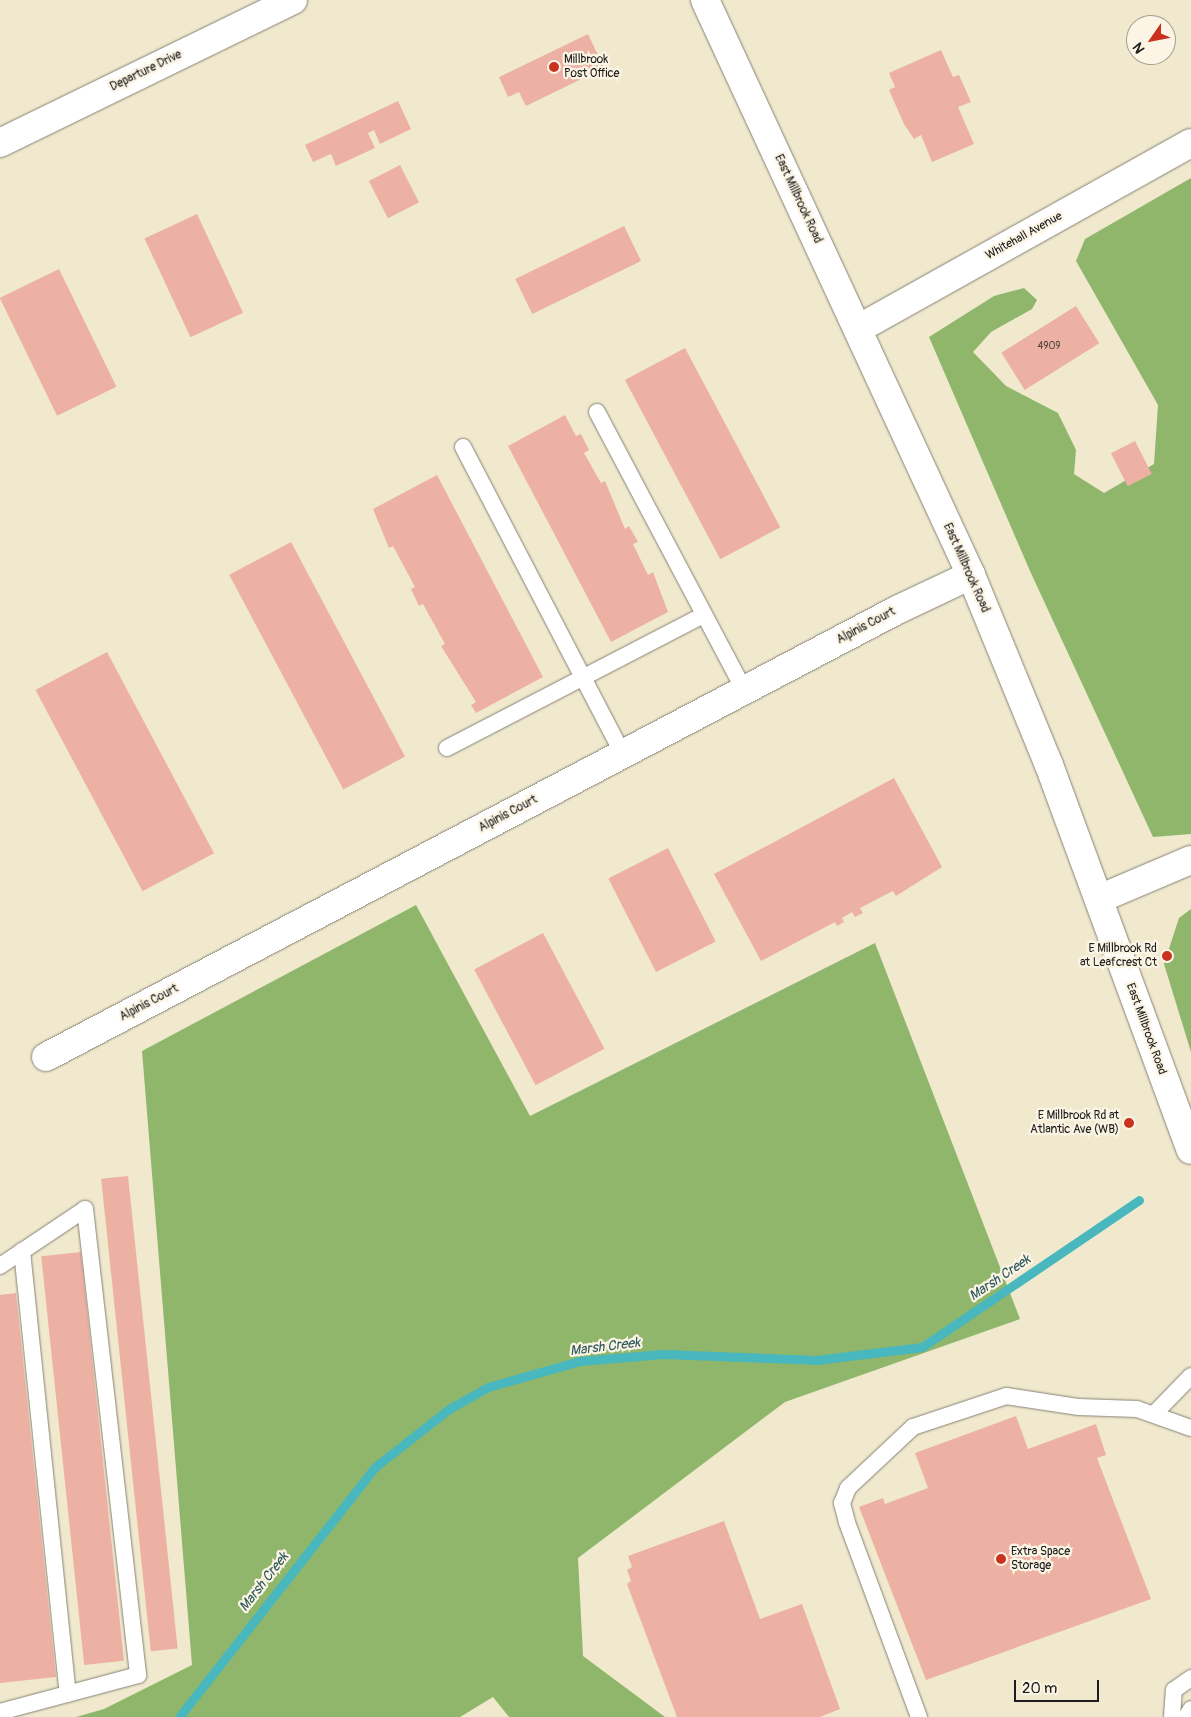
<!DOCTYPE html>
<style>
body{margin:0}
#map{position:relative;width:1191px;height:1717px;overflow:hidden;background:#f0e9ce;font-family:Pangolin,sans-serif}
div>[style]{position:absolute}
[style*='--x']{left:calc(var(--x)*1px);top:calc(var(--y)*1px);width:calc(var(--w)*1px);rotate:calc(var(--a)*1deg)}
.forest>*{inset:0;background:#8fb66b}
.stream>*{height:9px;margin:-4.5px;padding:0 4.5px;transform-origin:4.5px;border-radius:4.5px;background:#48b7be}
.building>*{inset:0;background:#edb1a4;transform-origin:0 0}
.roads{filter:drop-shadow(0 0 1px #868275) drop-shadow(0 0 1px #868275)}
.lane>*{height:16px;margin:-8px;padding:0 8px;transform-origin:8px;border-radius:8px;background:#fff}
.street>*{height:28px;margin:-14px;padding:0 14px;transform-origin:14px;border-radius:14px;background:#fff}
.secondary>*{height:28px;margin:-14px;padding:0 14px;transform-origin:14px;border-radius:14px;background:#fff}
.primary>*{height:28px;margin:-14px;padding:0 14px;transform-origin:14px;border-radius:14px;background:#fff}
.dots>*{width:14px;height:14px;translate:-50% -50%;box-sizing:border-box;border:2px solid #fcf5e5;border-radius:50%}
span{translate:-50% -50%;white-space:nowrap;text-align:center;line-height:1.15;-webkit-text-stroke:4.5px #fcf5e5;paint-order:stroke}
.number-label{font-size:10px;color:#50413e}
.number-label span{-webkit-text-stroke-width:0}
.poi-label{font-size:12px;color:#1c1c1c}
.left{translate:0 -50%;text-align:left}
.right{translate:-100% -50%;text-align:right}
.street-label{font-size:12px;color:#1c1c1c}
.water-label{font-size:14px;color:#2e5a5d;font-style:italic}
.north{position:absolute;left:1126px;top:15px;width:50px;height:50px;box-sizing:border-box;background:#fcf5e5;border:1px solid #a29e95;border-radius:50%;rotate:237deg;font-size:14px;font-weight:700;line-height:20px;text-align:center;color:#1c1c1c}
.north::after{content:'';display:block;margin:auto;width:18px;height:22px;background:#c8321e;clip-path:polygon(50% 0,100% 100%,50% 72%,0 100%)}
.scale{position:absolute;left:1014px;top:1680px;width:85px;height:22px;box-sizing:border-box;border:2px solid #1c1c1c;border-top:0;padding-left:6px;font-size:15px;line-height:18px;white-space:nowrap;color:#1c1c1c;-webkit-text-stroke:4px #fcf5e5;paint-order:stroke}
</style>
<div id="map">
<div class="forest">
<i style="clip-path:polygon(1191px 178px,1191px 834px,1153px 837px,1030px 571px,929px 337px,994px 296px,1024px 288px,1037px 300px,1032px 309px,991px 332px,973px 352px,1006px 386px,1058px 413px,1076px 450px,1074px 474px,1104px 493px,1154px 464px,1158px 405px,1076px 261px,1085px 239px)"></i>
<i style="clip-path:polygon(416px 905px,530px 1116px,875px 943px,1020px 1319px,785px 1402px,578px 1558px,583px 1656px,665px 1717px,509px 1717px,493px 1697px,460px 1717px,76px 1717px,104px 1709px,192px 1665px,142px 1051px)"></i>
<i style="clip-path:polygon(1191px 909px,1191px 1052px,1164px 964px,1179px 918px)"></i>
</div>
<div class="stream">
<i style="--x:179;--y:1717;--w:318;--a:-51.9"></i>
<i style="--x:375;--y:1467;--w:94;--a:-38.1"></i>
<i style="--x:449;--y:1409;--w:45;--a:-29.4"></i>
<i style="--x:488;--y:1387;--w:96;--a:-15.8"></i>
<i style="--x:580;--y:1361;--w:83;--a:-4.8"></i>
<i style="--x:663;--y:1354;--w:153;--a:2.2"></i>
<i style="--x:816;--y:1360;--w:107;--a:-7"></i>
<i style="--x:922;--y:1347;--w:262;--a:-34.1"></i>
</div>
<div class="building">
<i style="clip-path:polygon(588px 34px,604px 68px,526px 106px,519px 92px,508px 97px,499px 77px)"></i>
<i style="clip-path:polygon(941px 50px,953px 77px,959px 75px,971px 102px,958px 107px,974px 144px,932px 162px,921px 135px,914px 139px,904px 124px,889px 90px,895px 87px,889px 73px)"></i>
<i style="clip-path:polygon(398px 101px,411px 129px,380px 144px,374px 130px,368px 133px,375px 148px,336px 166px,331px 154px,313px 162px,305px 145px)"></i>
<i style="left:400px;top:165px;width:42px;height:35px;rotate:63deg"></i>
<i style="left:197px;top:214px;width:109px;height:58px;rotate:65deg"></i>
<i style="left:624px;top:226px;width:39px;height:121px;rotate:64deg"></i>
<i style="left:59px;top:269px;width:131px;height:66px;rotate:64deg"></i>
<i style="left:1076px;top:306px;width:44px;height:88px;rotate:58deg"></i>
<i style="left:685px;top:348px;width:203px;height:68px;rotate:62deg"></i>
<i style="clip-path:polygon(565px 415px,576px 436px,581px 434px,589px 450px,584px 453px,601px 483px,605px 481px,625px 529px,629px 526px,638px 542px,633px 544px,648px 575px,653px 572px,668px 612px,611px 642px,508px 446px)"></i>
<i style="left:1135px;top:441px;width:37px;height:27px;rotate:63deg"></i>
<i style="clip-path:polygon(437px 475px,543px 677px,476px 713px,471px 705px,476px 702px,441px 646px,445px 644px,423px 604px,419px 606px,411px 589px,415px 587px,393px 546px,389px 548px,373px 509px)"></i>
<i style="left:291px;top:542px;width:243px;height:70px;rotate:62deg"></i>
<i style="left:107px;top:652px;width:228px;height:81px;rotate:62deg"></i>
<i style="clip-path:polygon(894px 778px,942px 867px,896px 896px,893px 891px,860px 908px,863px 913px,855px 917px,852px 912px,842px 918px,844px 922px,837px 926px,835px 922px,761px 961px,714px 874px)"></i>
<i style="left:668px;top:848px;width:105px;height:67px;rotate:63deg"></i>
<i style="left:543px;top:933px;width:131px;height:78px;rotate:62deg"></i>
<i style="left:128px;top:1176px;width:475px;height:27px;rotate:84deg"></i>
<i style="left:81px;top:1252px;width:411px;height:40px;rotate:84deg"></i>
<i style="clip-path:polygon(16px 1293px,56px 1677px,0 1683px,0 1295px)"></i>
<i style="clip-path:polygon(1016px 1416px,1028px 1449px,1096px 1424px,1106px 1455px,1097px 1458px,1151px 1599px,926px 1680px,859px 1507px,883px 1498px,885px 1504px,928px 1488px,915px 1453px)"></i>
<i style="clip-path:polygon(724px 1521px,760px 1619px,802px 1604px,840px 1709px,820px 1717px,677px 1717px,627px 1584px,631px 1581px,627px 1570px,632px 1567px,628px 1556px)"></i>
</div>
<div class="roads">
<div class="lane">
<i style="--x:597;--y:412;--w:314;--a:62.1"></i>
<i style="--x:463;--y:447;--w:346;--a:62.5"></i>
<i style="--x:447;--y:748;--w:289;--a:-27.4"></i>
<i style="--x:22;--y:1251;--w:445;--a:84.1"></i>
<i style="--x:0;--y:1266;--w:102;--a:-33.8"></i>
<i style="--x:85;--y:1209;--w:469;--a:83.5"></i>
<i style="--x:138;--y:1675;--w:143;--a:165"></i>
<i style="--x:1156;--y:1412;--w:50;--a:-45.8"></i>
<i style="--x:919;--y:1717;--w:208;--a:-110.3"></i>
<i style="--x:847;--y:1522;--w:20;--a:-105"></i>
<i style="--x:842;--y:1503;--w:16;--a:-68"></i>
<i style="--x:848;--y:1488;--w:89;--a:-43.2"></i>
<i style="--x:913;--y:1427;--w:98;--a:-18.4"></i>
<i style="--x:1006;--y:1396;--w:74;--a:8.6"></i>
<i style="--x:1079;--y:1407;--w:58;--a:2"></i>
<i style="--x:1137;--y:1409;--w:57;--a:19.4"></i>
<i style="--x:1172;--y:1717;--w:27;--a:-86"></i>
<i style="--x:1174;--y:1690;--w:21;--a:-35"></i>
<i style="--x:1186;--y:1717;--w:9;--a:-58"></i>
</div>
<div class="street">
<i style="--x:858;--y:329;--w:381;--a:-29.2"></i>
<i style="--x:1099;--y:899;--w:100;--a:-23"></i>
<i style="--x:46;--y:1057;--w:961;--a:-27.71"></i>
<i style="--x:897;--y:610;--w:82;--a:-25.3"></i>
</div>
<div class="secondary">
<i style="--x:0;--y:143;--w:326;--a:-26"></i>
</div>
<div class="primary">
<i style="--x:705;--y:0;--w:634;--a:65.17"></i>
<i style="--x:971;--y:575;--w:205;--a:67.7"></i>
<i style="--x:1049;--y:765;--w:410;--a:69.8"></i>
</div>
</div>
<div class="dots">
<i style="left:554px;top:67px;background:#c8321e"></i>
<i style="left:1167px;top:956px;background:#c8321e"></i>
<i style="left:1129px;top:1123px;background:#c8321e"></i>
<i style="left:1001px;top:1559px;background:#c8321e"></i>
</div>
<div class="number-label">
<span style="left:1049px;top:347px">4909</span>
</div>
<div class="poi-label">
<span class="left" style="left:564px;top:67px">Millbrook<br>Post Office</span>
<span class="right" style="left:1157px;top:956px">E Millbrook Rd<br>at Leafcrest Ct</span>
<span class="right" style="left:1119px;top:1123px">E Millbrook Rd at<br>Atlantic Ave (WB)</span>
<span class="left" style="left:1011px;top:1559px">Extra Space<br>Storage</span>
</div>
<div class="street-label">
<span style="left:146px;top:71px;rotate:-26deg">Departure Drive</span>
<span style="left:798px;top:199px;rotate:65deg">East Millbrook Road</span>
<span style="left:1024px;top:236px;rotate:-29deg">Whitehall Avenue</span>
<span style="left:966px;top:568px;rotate:66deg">East Millbrook Road</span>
<span style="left:866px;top:626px;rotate:-28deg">Alpinis Court</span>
<span style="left:508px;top:814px;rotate:-28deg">Alpinis Court</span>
<span style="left:149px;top:1003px;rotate:-28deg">Alpinis Court</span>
<span style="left:1146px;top:1029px;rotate:70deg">East Millbrook Road</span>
</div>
<div class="water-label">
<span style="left:1000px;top:1278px;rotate:-34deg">Marsh Creek</span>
<span style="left:605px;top:1347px;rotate:-7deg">Marsh Creek</span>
<span style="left:264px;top:1582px;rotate:-52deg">Marsh Creek</span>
</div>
<div class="north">N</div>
<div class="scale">20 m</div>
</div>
